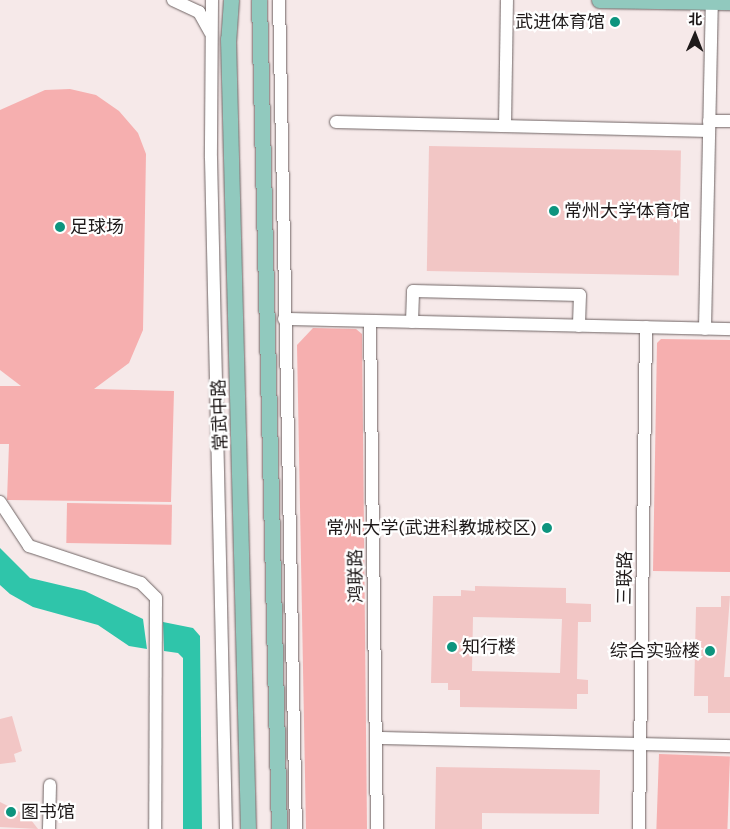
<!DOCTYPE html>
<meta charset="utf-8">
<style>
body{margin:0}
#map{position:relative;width:730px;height:829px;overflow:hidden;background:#f6e9e9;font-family:Karla,"Noto Sans SC",sans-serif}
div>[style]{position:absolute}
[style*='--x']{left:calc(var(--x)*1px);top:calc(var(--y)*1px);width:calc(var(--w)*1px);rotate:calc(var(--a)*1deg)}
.green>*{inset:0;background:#f6afaf;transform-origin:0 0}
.water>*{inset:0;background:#2fc5aa}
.building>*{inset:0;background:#f2c6c5;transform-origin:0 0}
.roads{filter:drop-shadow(0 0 1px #6f6464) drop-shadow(0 0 1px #6f6464)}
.minor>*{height:12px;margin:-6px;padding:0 6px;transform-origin:6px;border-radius:6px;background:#fff}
.major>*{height:15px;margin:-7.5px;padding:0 7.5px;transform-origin:7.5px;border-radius:7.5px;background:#91c9be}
.dots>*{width:14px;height:14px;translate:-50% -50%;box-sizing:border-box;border:2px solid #fff;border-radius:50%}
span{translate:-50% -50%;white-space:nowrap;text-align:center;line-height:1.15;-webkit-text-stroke:4.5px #fff;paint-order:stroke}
.poi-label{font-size:18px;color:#1f1a1a}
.right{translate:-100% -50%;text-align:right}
.left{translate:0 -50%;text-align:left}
.street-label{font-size:18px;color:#1f1a1a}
.north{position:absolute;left:670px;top:10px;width:50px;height:50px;-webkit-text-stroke:4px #fff;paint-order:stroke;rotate:1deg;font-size:14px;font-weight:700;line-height:20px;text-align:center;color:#1f1a1a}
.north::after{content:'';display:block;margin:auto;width:18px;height:22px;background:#1f1a1a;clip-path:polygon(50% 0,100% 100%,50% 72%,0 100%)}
</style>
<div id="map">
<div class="green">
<i style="clip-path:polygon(70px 89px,96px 95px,119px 111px,138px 133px,146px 154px,143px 330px,129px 363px,94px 389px,174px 391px,171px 502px,7px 500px,9px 444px,0 444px,0 386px,21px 386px,0 370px,0 110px,45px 90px)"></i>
<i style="clip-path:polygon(313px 328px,356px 329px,362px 334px,367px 829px,306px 829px,297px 345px)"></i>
<i style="clip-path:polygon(661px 339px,730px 340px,730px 572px,653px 571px,657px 343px)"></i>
<i style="left:67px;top:503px;width:105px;height:40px;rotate:1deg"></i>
<i style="left:659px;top:754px;width:71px;height:75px;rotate:2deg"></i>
</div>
<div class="water">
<i style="clip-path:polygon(0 548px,30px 578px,85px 591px,143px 619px,147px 649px,129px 646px,98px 625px,33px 607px,10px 594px,0 585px)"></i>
<i style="clip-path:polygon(163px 622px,193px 628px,200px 636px,202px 829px,183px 829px,183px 658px,178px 653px,164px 651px)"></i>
</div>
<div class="building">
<i style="left:429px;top:146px;width:252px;height:125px;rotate:1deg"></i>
<i style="clip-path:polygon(evenodd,475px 586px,566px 588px,566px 603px,591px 604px,591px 622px,578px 622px,577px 679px,588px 680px,588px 694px,577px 694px,577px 709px,460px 707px,460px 690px,448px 690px,448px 683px,431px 683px,433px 596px,461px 596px,461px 590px,475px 591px,475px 586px,473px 617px,562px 619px,560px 673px,472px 671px,473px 617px)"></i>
<i style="clip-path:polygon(721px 596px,730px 596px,724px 677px,730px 677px,730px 713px,708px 713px,708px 696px,694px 696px,696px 607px,721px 607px)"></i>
<i style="clip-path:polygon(12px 716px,22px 751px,14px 754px,16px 762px,0 764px,0 719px)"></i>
<i style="clip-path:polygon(436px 767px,600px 770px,599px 814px,482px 813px,482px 829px,435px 829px)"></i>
<i style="clip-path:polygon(0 802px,28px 816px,38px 829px,0 827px)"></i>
</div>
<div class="roads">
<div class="minor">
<i style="--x:173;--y:0;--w:29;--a:25"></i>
<i style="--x:199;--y:12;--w:23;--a:61"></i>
<i style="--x:212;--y:0;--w:158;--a:90.4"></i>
<i style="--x:211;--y:158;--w:671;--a:88.72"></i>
<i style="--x:279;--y:0;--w:829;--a:88.83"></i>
<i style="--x:709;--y:121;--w:21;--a:0"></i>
<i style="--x:336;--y:122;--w:373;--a:1.4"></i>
<i style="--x:505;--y:126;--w:126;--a:-89.1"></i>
<i style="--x:284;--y:319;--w:446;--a:1.3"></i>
<i style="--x:370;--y:322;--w:507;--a:89.21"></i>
<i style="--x:412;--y:322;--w:31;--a:-88"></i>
<i style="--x:413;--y:291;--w:167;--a:1.4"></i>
<i style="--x:580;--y:295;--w:31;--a:92"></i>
<i style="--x:705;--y:329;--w:327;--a:-88.8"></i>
<i style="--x:0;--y:502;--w:53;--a:56.6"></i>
<i style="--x:29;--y:546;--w:118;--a:18.3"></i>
<i style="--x:141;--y:583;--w:21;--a:45"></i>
<i style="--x:156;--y:598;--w:231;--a:90.2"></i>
<i style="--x:377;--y:738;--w:353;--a:1.3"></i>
<i style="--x:49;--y:829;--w:44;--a:-88.7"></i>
<i style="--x:639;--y:829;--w:502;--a:-89.2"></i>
</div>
<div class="major">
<i style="--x:231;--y:0;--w:39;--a:94"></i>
<i style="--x:228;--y:39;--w:790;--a:88.55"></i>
<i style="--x:259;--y:0;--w:829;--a:88.62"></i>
<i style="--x:599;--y:0;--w:131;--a:0.9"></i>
</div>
</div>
<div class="dots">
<i style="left:615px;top:22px;background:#0d947e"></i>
<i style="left:554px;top:211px;background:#0d947e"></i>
<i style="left:60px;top:227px;background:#0d947e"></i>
<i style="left:547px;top:528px;background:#0d947e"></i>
<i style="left:452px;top:647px;background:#0d947e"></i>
<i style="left:710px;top:651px;background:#0d947e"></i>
<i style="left:11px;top:812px;background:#0d947e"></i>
</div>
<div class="poi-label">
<span class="right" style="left:605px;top:22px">武进体育馆</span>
<span class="left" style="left:564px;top:211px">常州大学体育馆</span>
<span class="left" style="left:70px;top:227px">足球场</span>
<span class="right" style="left:537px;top:528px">常州大学(武进科教城校区)</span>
<span class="left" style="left:462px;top:647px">知行楼</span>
<span class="right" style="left:700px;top:651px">综合实验楼</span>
<span class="left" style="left:21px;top:812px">图书馆</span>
</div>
<div class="street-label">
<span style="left:220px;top:415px;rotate:-92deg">常武中路</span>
<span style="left:356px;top:576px;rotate:-91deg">鸿联路</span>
<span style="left:625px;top:578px;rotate:-89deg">三联路</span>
</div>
<div class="north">北</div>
</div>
